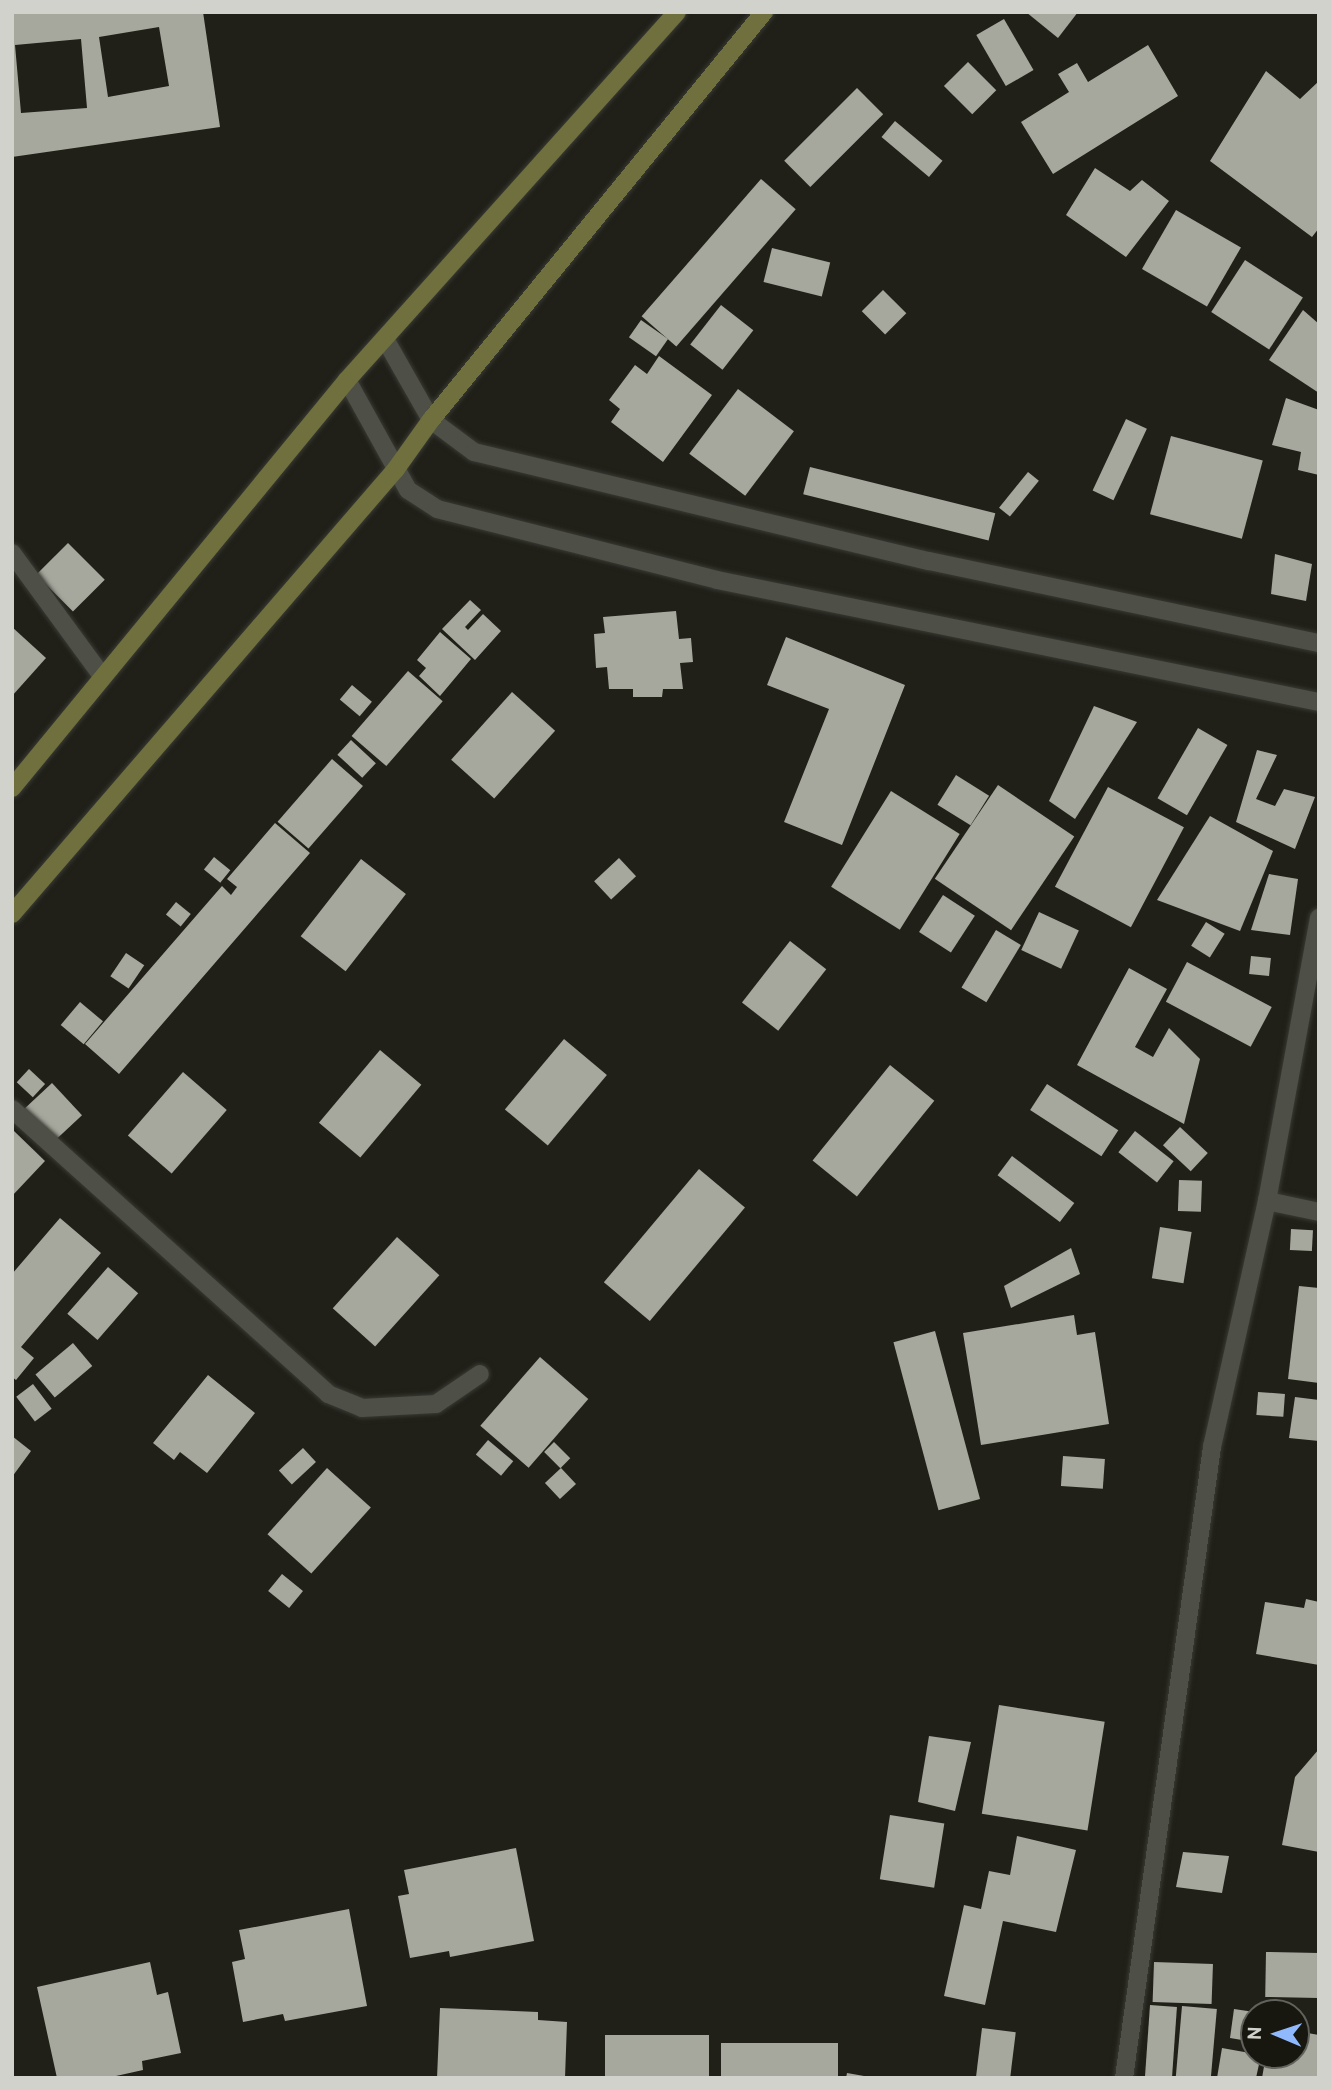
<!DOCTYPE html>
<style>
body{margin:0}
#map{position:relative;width:1331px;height:2090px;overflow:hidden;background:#202019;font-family:Overpass,sans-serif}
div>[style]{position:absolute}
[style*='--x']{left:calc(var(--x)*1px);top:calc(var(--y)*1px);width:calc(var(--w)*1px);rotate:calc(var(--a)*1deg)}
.building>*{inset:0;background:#a6a79d;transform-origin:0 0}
.roads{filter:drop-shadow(0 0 2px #3a3a34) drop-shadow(0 0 2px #3a3a34)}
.service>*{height:18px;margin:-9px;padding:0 9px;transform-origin:9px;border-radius:9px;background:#4e4f46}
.minor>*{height:18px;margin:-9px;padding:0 9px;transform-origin:9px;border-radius:9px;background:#4e4f46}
.tertiary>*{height:18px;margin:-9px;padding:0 9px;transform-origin:9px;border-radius:9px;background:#4e4f46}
.secondary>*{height:18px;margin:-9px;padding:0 9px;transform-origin:9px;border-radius:9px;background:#6f703e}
span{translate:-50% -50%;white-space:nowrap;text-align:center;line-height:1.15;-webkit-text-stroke:7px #171710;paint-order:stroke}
.frame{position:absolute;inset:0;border:14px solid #d2d2cd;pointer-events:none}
.north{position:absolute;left:1240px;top:1999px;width:70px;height:70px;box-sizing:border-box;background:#171710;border:2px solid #62625c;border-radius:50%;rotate:272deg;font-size:19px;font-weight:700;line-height:28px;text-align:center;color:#d2d2cd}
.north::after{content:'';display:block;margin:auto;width:24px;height:32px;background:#90b8fd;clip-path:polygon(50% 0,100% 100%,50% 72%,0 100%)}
</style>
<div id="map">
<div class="building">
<i style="clip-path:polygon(evenodd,12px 12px,203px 12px,220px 127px,12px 157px,12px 12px,159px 27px,169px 86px,108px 97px,99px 37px,159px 27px,12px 12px,81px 39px,87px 108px,21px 113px,15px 45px,81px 39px)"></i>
<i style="clip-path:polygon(1026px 12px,1078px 12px,1058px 38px)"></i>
<i style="left:1004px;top:19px;width:59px;height:32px;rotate:60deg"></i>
<i style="clip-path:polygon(1148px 45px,1178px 96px,1053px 174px,1021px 122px,1069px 92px,1058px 74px,1077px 63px,1088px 82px)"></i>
<i style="left:968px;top:62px;width:40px;height:34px;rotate:45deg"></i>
<i style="clip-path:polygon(1266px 71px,1300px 99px,1319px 81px,1319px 228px,1312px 237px,1210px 161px)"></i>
<i style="left:857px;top:88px;width:37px;height:103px;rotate:45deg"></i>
<i style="left:895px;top:121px;width:62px;height:21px;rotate:40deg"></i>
<i style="clip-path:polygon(1095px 168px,1130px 191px,1142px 180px,1169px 201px,1126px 257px,1066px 215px)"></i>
<i style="left:761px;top:179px;width:46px;height:182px;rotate:41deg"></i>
<i style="left:1176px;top:210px;width:75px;height:68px;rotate:30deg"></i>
<i style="left:772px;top:248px;width:60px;height:35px;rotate:14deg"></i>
<i style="left:1245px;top:260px;width:69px;height:62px;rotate:33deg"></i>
<i style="left:883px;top:290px;width:33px;height:30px;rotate:45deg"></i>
<i style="left:721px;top:305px;width:41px;height:50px;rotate:38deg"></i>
<i style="clip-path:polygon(1303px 310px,1319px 324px,1319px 393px,1269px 360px)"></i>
<i style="left:641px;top:320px;width:33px;height:21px;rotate:35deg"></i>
<i style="clip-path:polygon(659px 356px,712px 395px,663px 462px,611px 422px,620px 409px,609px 400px,635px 365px,647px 374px)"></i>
<i style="left:738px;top:389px;width:70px;height:81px;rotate:37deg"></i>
<i style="clip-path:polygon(1286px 398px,1319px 410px,1319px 475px,1298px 470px,1301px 452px,1272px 445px)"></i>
<i style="left:1126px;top:419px;width:23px;height:79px;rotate:25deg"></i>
<i style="left:1171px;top:436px;width:95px;height:81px;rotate:15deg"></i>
<i style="left:810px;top:467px;width:191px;height:28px;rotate:14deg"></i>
<i style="left:1028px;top:472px;width:14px;height:46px;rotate:39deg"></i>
<i style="left:68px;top:543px;width:52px;height:45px;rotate:45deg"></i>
<i style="clip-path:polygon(1275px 554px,1312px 564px,1306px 601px,1271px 594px)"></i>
<i style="clip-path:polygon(470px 600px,481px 610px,465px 627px,468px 630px,483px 614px,501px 631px,475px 660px,442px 629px)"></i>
<i style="clip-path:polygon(676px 611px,679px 639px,691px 638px,693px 662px,680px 663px,683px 689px,663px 689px,662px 697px,633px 697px,633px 689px,609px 689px,607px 667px,596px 668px,594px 634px,605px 633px,603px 617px)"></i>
<i style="clip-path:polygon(12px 627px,46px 658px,12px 696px)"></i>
<i style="clip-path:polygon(440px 632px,471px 659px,440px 696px,419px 676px,426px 668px,417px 660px)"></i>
<i style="clip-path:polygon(786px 637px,905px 685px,842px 845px,784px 822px,829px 709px,767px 685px)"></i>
<i style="left:408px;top:671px;width:46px;height:86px;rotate:41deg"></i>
<i style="left:352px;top:685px;width:26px;height:19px;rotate:40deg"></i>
<i style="left:512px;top:692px;width:58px;height:91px;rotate:42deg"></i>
<i style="clip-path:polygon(1094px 706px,1137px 722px,1075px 819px,1049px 801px)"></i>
<i style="left:1198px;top:728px;width:34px;height:81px;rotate:30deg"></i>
<i style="left:351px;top:740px;width:34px;height:20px;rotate:43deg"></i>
<i style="clip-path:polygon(1257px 750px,1277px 755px,1256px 799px,1275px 806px,1284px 789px,1315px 797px,1295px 849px,1236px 822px)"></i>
<i style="left:332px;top:759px;width:41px;height:83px;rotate:41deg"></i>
<i style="left:956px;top:775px;width:39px;height:35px;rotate:32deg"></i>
<i style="left:998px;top:785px;width:92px;height:113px;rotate:34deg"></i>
<i style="left:1108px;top:787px;width:86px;height:113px;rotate:28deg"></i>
<i style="left:891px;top:791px;width:81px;height:113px;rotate:32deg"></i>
<i style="clip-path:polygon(1210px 816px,1273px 851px,1240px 931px,1157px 900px)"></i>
<i style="clip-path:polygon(275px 823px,310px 853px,119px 1074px,85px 1044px,222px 886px,231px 895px,237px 887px,227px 879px)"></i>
<i style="left:214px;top:857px;width:21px;height:16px;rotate:39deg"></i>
<i style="left:619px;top:858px;width:25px;height:34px;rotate:47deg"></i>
<i style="left:361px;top:859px;width:57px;height:98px;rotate:38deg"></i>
<i style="clip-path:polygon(1269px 874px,1298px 879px,1290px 935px,1251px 930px)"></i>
<i style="left:943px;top:895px;width:38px;height:44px;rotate:33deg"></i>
<i style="left:176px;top:902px;width:19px;height:16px;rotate:39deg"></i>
<i style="left:1039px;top:912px;width:44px;height:42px;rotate:25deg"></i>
<i style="left:1206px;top:922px;width:22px;height:28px;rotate:32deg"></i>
<i style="left:996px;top:930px;width:29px;height:67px;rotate:31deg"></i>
<i style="left:790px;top:941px;width:46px;height:78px;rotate:38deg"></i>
<i style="left:126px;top:953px;width:22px;height:28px;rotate:34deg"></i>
<i style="left:1251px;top:956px;width:20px;height:18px;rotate:6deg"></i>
<i style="left:1187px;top:962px;width:96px;height:45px;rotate:28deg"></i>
<i style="clip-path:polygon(1129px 968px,1167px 989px,1135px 1047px,1153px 1057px,1169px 1028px,1200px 1059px,1184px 1124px,1077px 1065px)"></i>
<i style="left:80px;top:1002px;width:30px;height:30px;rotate:40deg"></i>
<i style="left:564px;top:1039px;width:56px;height:92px;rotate:40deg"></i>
<i style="left:380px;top:1050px;width:54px;height:95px;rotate:40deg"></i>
<i style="left:890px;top:1065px;width:57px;height:123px;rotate:39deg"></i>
<i style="left:29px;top:1069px;width:22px;height:18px;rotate:43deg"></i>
<i style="left:183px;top:1072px;width:58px;height:84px;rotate:41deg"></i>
<i style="left:52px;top:1083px;width:44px;height:37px;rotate:47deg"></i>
<i style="left:1047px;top:1084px;width:85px;height:31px;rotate:33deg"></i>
<i style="left:1180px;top:1127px;width:38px;height:25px;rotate:43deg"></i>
<i style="clip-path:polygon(14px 1131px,45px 1161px,12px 1196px,12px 1133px)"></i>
<i style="left:1135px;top:1131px;width:49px;height:27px;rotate:38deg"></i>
<i style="left:1012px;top:1156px;width:78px;height:24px;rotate:37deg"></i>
<i style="left:699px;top:1169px;width:60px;height:148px;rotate:40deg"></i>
<i style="left:1179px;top:1180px;width:23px;height:31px;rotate:2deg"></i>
<i style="clip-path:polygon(60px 1218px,101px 1253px,21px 1347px,34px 1358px,16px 1380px,12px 1377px,12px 1274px)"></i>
<i style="left:1160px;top:1227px;width:32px;height:52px;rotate:9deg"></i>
<i style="left:1291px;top:1229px;width:22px;height:21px;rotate:3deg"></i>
<i style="left:397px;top:1237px;width:57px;height:96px;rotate:42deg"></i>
<i style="clip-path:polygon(1071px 1248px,1080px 1274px,1011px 1308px,1004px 1286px)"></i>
<i style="left:108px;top:1267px;width:40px;height:62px;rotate:41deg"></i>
<i style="clip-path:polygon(1299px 1286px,1319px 1288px,1319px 1383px,1288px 1379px)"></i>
<i style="clip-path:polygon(1074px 1315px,1077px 1335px,1095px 1332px,1109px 1424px,981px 1445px,963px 1333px)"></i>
<i style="left:935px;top:1331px;width:174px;height:43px;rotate:75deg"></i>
<i style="left:73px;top:1343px;width:30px;height:49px;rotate:50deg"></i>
<i style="left:540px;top:1357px;width:64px;height:91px;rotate:41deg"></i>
<i style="clip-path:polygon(208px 1375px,255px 1413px,207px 1473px,180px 1452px,174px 1460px,153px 1443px)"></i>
<i style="left:33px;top:1384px;width:31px;height:21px;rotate:53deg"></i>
<i style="left:1258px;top:1392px;width:27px;height:23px;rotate:4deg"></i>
<i style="clip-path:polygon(1295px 1397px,1319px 1400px,1319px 1441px,1289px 1438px)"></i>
<i style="clip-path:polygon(12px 1436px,31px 1451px,12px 1477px)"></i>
<i style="left:488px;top:1440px;width:33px;height:19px;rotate:40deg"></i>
<i style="left:554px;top:1442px;width:23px;height:14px;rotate:45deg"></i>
<i style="left:303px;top:1448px;width:19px;height:33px;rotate:47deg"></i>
<i style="left:1063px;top:1456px;width:42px;height:30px;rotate:4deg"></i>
<i style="left:327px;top:1468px;width:59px;height:89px;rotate:42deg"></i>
<i style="left:561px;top:1468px;width:22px;height:22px;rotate:47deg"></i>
<i style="left:282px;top:1574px;width:27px;height:22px;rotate:39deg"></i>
<i style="clip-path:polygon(1306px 1599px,1319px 1602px,1319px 1665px,1256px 1654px,1265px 1602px,1304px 1608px)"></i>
<i style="left:999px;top:1705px;width:107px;height:110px;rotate:9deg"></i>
<i style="clip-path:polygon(929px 1736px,971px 1742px,955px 1811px,918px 1802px)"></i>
<i style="clip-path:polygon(1319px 1749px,1319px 1852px,1282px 1845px,1295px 1777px)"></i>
<i style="left:890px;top:1815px;width:55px;height:65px;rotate:9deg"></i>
<i style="clip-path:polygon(1017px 1836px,1076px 1850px,1056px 1932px,1003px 1921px,985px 2005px,944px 1996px,964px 1905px,981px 1909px,989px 1871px,1010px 1875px)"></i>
<i style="clip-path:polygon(516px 1848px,534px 1941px,450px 1957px,449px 1951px,410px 1958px,398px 1896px,409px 1894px,404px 1870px)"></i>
<i style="clip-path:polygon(1183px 1852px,1229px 1856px,1222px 1893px,1176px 1887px)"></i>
<i style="clip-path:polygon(349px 1909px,367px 2006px,285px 2021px,283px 2014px,243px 2022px,232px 1962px,245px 1959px,239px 1930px)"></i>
<i style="left:1266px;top:1952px;width:53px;height:45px;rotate:1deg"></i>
<i style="clip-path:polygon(150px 1962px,157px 1995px,168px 1992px,181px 2053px,142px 2061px,143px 2070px,107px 2078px,57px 2078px,37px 1987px)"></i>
<i style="left:1154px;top:1962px;width:59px;height:40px;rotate:2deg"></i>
<i style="left:1150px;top:2005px;width:27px;height:74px;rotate:4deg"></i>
<i style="left:1182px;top:2006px;width:35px;height:73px;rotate:5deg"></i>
<i style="clip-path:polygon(440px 2008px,538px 2012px,538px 2020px,567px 2022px,565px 2078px,437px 2078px)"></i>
<i style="clip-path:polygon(1234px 2009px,1254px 2012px,1254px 2042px,1230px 2038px)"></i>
<i style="left:982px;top:2028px;width:34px;height:50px;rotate:7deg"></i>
<i style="clip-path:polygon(1296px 2031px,1319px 2035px,1319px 2078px,1262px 2078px,1266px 2055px,1296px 2055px)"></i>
<i style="left:605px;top:2035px;width:104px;height:43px"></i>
<i style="left:721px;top:2043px;width:117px;height:35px"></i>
<i style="clip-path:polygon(1222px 2048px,1261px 2055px,1256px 2078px,1217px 2078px)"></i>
<i style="clip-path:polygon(847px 2073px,864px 2076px,864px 2078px,846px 2078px)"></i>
</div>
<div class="roads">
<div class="service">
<i style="--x:12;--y:1109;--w:426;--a:42"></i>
<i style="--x:328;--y:1394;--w:37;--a:22"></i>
<i style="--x:362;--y:1408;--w:74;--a:-3.1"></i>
<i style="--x:436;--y:1404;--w:53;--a:-34.3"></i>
</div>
<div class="minor">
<i style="--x:12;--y:553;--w:152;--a:53.8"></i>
<i style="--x:1267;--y:1201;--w:53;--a:11.9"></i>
<i style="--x:1124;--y:2078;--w:637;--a:-82.06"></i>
<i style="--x:1212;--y:1447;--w:252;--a:-77.4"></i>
<i style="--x:1267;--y:1201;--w:288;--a:-79.6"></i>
</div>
<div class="tertiary">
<i style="--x:385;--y:339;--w:93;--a:60.4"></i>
<i style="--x:431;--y:420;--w:54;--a:36.7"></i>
<i style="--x:474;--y:452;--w:468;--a:13.5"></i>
<i style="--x:929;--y:561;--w:399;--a:11.9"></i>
<i style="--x:347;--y:380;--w:126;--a:61"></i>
<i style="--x:408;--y:490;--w:35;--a:33"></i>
<i style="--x:437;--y:509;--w:289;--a:14.2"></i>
<i style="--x:717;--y:580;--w:614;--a:11.46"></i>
</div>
<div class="secondary">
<i style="--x:12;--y:788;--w:528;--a:-50.61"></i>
<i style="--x:347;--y:380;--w:494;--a:-48.1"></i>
<i style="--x:12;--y:914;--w:588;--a:-49.21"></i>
<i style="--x:396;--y:469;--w:60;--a:-54.5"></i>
<i style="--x:431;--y:420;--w:527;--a:-50.78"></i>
</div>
</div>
<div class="frame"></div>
<div class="north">N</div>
</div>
